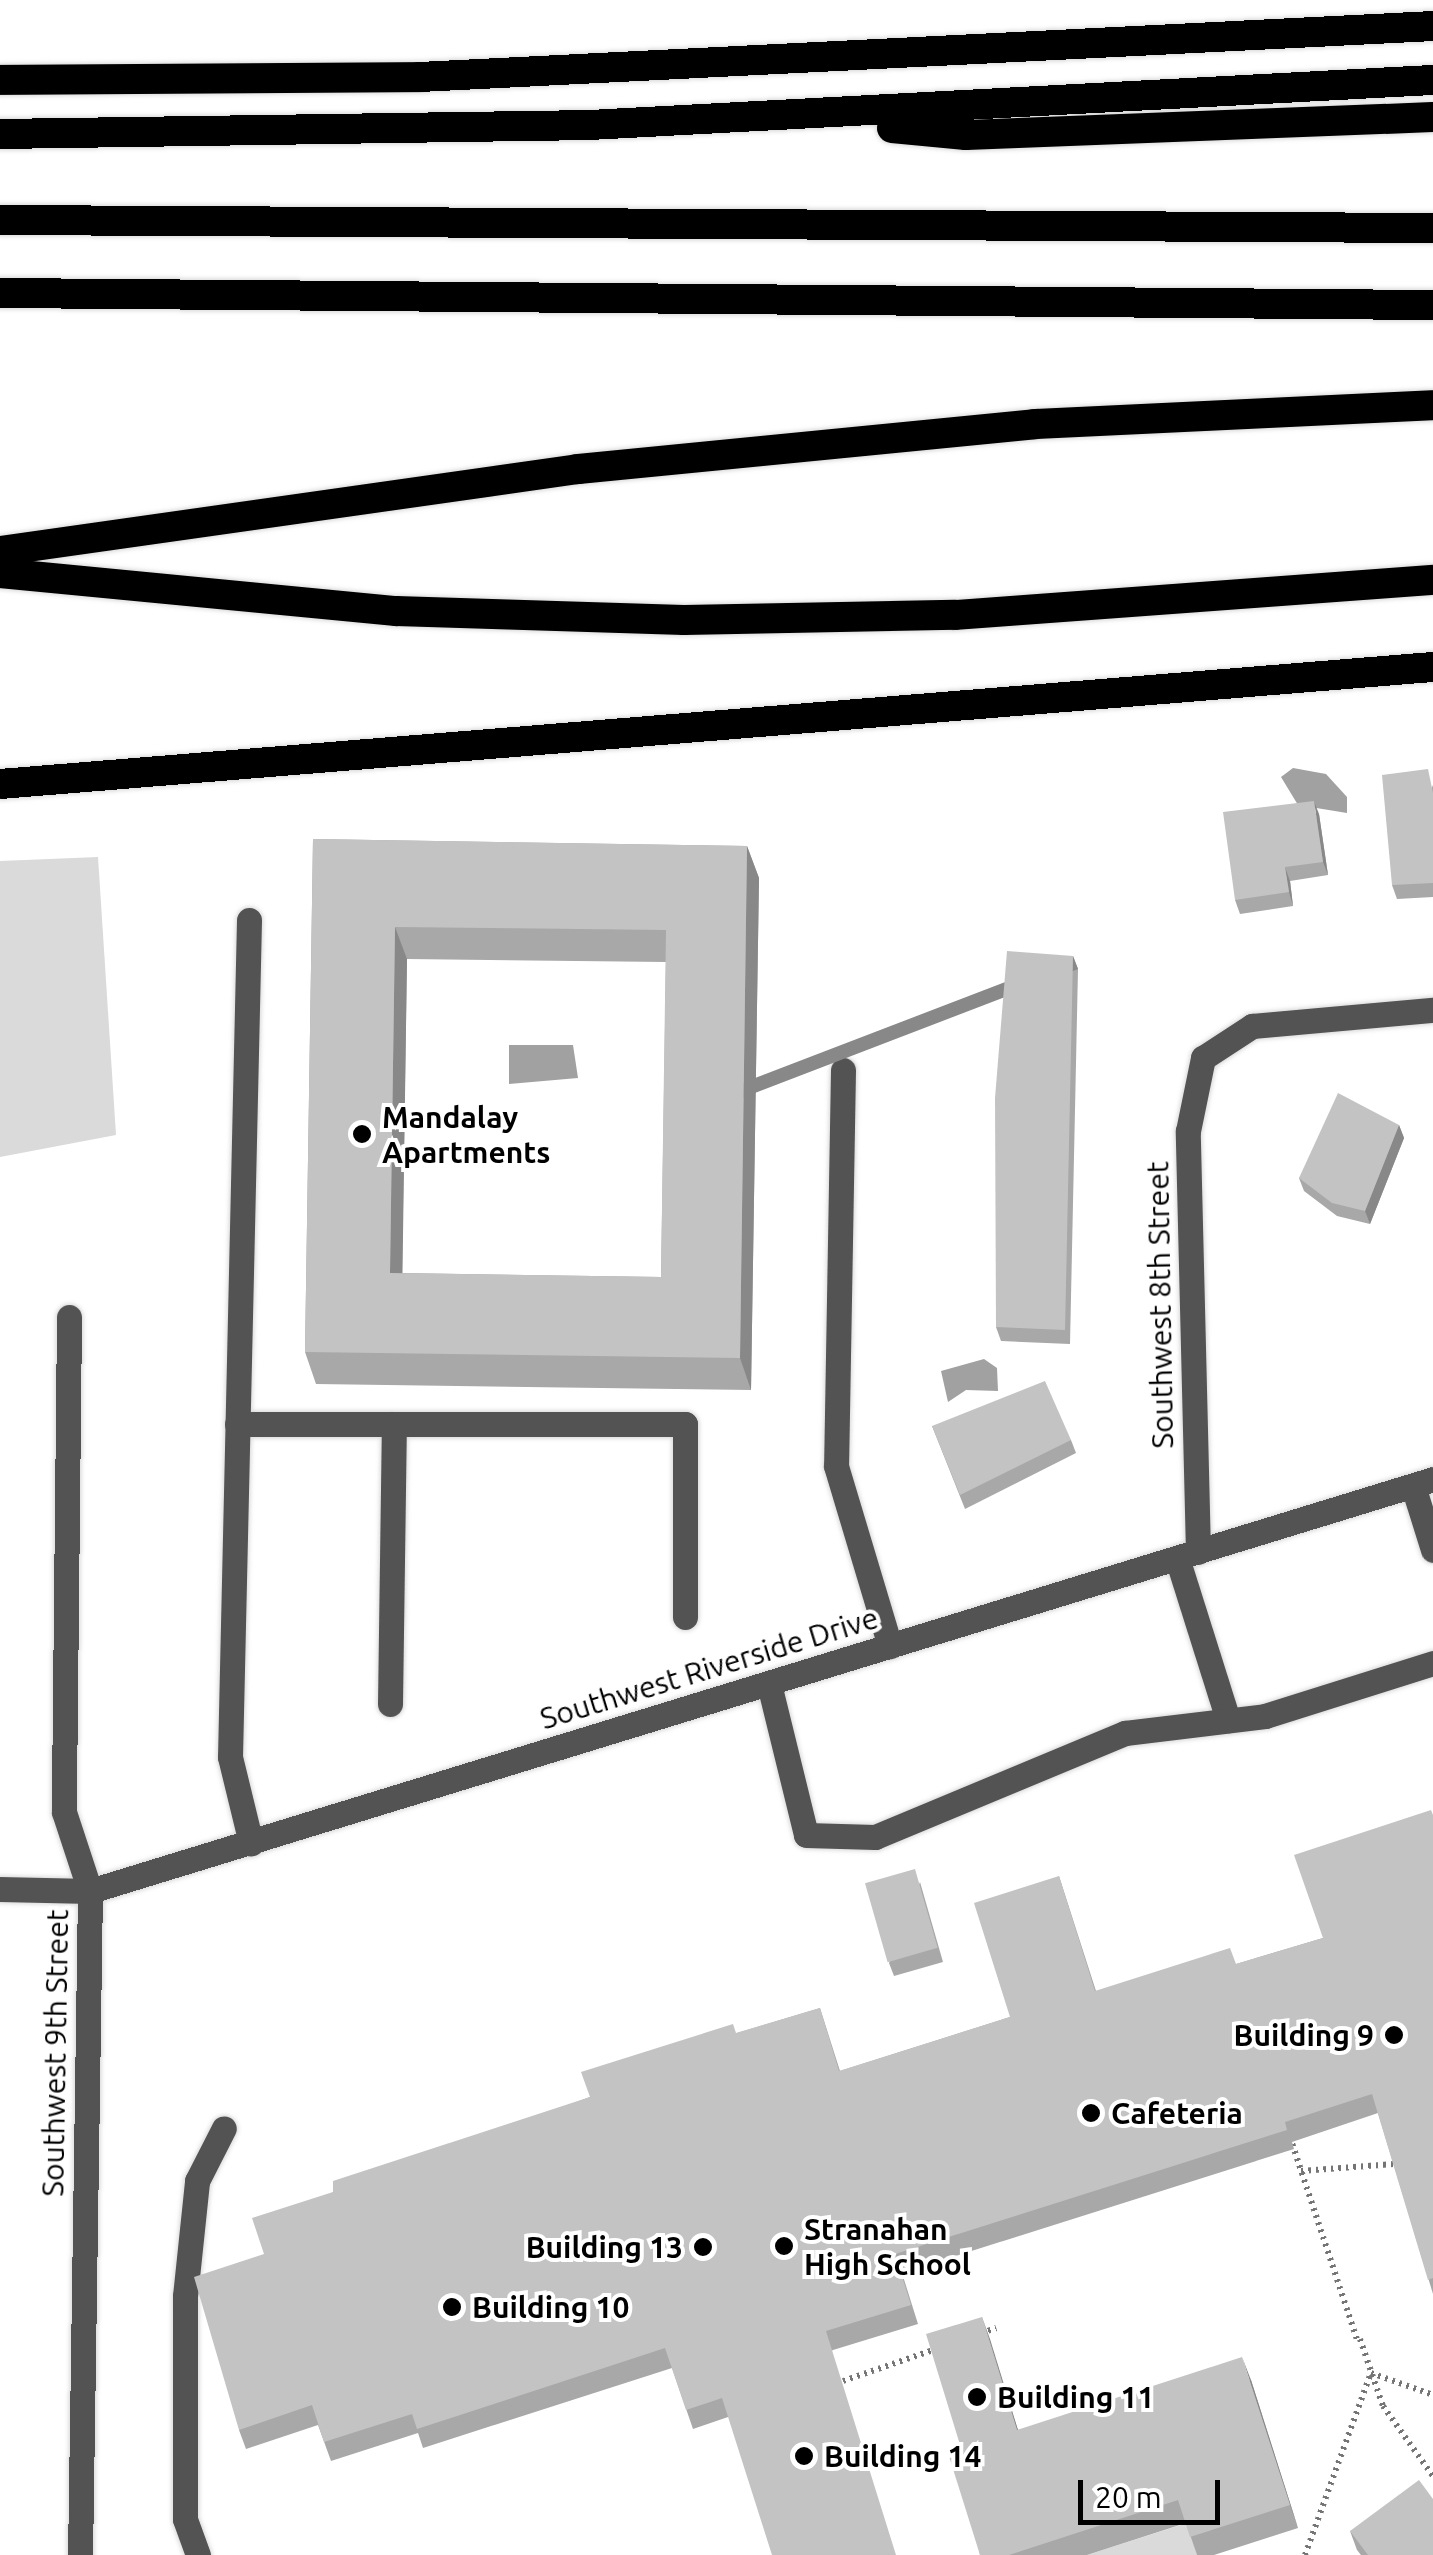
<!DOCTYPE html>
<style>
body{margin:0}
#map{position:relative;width:1433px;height:2555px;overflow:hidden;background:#fff;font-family:Ubuntu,sans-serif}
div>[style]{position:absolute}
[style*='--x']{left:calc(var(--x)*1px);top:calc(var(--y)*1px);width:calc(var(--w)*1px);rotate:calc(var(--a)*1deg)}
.green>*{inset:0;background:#dadada}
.water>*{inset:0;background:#a1a1a1}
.path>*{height:6px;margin-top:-3px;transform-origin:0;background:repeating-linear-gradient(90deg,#757575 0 2.5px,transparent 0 7.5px)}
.roads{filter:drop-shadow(0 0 2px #dbdbdb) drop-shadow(0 0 2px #dbdbdb)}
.minor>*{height:25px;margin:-12.5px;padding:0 12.5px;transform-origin:12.5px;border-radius:12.5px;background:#535353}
.highway>*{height:30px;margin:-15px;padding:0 15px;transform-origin:15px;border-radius:15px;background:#000}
.wall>*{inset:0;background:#a8a8a8}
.shaded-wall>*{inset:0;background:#888;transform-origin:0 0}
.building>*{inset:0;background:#c3c3c3;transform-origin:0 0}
.dots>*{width:28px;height:28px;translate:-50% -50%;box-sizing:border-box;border:5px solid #fff;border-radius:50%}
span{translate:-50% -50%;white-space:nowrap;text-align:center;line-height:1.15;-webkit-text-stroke:8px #fff;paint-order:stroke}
.poi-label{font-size:30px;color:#000;font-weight:700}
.left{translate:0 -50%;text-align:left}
.right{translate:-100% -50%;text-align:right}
.street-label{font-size:30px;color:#000}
.scale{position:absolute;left:1078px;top:2480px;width:142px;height:45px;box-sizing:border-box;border:5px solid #000;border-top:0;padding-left:12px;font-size:30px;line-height:35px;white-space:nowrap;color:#000;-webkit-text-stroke:8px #fff;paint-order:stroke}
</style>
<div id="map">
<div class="green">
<i style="clip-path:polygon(98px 857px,116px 1135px,0 1157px,0 861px)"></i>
<i style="clip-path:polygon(1187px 2523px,1197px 2555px,1087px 2555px)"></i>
</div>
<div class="water">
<i style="clip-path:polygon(1293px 768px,1326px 774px,1347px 797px,1347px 813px,1298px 805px,1281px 777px)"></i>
<i style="clip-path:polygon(509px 1045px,573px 1045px,578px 1078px,509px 1084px)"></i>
<i style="clip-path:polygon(984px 1359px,997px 1368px,998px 1391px,966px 1390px,948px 1402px,941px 1371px)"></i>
</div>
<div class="path">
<i style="--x:1290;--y:2137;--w:214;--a:71.7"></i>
<i style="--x:1301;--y:2171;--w:93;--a:-4.3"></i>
<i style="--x:981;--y:2333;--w:16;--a:-18"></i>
<i style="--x:1360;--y:2339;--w:71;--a:71.1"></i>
<i style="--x:1383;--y:2406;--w:86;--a:54.5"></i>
<i style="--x:843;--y:2381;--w:98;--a:-19"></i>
<i style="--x:1305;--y:2555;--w:194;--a:-70.1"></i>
<i style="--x:1371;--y:2373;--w:66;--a:19.5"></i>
</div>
<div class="roads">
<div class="minor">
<i style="--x:249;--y:920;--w:837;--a:91.3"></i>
<i style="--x:230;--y:1757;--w:89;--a:76.3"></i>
<i style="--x:843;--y:1070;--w:396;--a:91"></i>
<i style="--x:836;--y:1466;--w:188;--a:73.3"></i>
<i style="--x:69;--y:1317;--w:495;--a:90.6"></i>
<i style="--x:64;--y:1812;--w:83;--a:71.8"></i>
<i style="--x:90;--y:1891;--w:664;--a:90.86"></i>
<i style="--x:237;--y:1424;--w:448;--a:0"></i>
<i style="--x:685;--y:1424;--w:193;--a:90"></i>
<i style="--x:1413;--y:1486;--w:67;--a:72.6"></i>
<i style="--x:1198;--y:1552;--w:421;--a:-91.4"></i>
<i style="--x:1188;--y:1131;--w:75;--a:-78.4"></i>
<i style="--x:1203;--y:1058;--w:59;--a:-33.1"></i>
<i style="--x:1252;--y:1026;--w:182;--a:-5.1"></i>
<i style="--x:1177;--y:1558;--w:170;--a:72.5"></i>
<i style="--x:769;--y:1684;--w:155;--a:76.2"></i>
<i style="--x:806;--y:1835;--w:69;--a:1.7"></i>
<i style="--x:875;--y:1837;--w:271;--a:-22.6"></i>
<i style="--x:1125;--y:1733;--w:141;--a:-6.9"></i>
<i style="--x:1265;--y:1716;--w:176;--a:-17.5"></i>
<i style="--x:390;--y:1704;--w:280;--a:-89.2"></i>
<i style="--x:0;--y:1889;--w:90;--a:1.3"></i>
<i style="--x:90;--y:1891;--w:1405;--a:-17.05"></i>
<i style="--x:198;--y:2555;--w:38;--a:-110"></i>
<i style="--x:185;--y:2519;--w:223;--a:-90"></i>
<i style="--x:185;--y:2296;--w:116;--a:-84"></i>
<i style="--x:197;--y:2181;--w:59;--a:-63"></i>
</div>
<div class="highway">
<i style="--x:0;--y:80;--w:420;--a:-0.4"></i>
<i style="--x:420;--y:77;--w:1014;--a:-2.88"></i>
<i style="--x:892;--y:128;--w:74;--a:5.4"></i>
<i style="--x:966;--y:135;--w:467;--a:-2.2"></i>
<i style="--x:0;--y:134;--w:590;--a:-0.87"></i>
<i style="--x:590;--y:125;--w:844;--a:-3.06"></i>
<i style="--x:0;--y:220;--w:1433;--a:0.32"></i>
<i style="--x:0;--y:293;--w:1433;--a:0.48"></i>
<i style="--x:0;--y:551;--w:584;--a:-8.07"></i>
<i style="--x:578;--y:469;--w:459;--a:-5.6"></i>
<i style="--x:1035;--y:424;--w:398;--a:-2.7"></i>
<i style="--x:0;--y:573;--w:398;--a:5.5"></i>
<i style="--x:396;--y:611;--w:288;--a:1.8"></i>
<i style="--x:684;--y:620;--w:271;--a:-1.1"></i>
<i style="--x:955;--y:615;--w:479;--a:-4.2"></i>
<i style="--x:0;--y:784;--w:1438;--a:-4.67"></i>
</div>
</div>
<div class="wall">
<i style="clip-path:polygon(1433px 785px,1433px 897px,1397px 899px,1392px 885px)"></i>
<i style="clip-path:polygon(1319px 814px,1328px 875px,1290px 881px,1293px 906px,1240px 914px,1235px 900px)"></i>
<i style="clip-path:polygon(evenodd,313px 839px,747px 846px,759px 878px,751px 1390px,316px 1384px,305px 1352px,313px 839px,407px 959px,666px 962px,661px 1277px,402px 1273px,407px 959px)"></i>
<i style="clip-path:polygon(1073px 956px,1078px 969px,1070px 1344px,1001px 1341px,996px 1327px)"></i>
<i style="clip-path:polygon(1399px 1125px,1404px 1138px,1370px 1224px,1337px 1216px,1304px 1191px,1299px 1178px)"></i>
<i style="clip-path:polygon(932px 1426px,1071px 1440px,1076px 1453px,965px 1509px)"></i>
<i style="clip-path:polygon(1433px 1815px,1433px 2294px,1378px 2113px,1292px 2142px,1294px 2149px,902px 2273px,918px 2324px,833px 2350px,728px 2417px,693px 2429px,672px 2368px,423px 2448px,418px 2433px,331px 2461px,318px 2425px,246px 2449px,239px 2430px,264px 2254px,333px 2192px,590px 2097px,737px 2033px,820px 2008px,840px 2071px,1010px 2017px,1059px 1876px,1096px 1991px,1236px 1964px,1323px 1938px)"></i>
<i style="clip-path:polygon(920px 1882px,943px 1962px,894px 1976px,889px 1963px)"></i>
<i style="clip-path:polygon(982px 2317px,1018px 2430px,1251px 2380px,1298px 2528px,1214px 2555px,1197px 2555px,1186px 2523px,1087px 2555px,980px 2555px,961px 2448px)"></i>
<i style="clip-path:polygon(1350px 2531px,1433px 2555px,1361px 2555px,1357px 2550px)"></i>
</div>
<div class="shaded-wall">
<i style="clip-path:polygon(1314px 801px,1319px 814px,1328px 875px,1323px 862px)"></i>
<i style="clip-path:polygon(747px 846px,759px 878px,751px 1390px,740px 1358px)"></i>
<i style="clip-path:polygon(1285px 867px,1290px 881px,1293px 906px,1289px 892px)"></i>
<i style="clip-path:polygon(395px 927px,407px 959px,402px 1305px,390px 1273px)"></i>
<i style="left:1073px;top:956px;width:14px;height:374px;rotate:69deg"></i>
<i style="clip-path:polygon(1399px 1125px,1404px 1138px,1370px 1224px,1365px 1211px)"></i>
<i style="clip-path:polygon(982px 2317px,990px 2339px,1025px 2453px,1017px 2430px)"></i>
<i style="clip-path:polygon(1242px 2357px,1251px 2380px,1298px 2528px,1290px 2505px)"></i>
</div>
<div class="building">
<i style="clip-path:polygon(1428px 769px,1433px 793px,1433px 883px,1392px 885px,1382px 775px)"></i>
<i style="clip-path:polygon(1314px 801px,1323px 862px,1285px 867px,1289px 892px,1235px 900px,1223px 812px)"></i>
<i style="clip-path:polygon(evenodd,313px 839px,747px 846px,740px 1358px,305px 1352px,313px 839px,395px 927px,666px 930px,661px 1277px,390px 1273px,395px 927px)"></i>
<i style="clip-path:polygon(1007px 951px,1073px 956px,1065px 1330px,996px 1327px,995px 1098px)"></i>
<i style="clip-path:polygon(1338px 1093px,1399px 1125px,1365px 1211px,1332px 1203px,1299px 1178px)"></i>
<i style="clip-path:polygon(1045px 1381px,1071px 1440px,960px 1495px,932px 1426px)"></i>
<i style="clip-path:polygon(1431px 1810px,1433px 1815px,1433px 2278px,1428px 2280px,1372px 2094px,1285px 2122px,1287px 2130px,895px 2254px,911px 2305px,826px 2331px,896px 2555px,772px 2555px,722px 2398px,686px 2410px,665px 2348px,417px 2429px,412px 2414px,324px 2442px,312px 2405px,239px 2430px,194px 2277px,264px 2254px,252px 2218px,333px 2192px,333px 2181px,590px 2097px,581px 2072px,733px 2024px,736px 2033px,820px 2008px,839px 2071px,1010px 2017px,974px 1903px,1059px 1876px,1095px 1991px,1230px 1948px,1236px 1964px,1323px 1938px,1294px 1855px)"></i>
<i style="left:915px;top:1869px;width:82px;height:52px;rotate:74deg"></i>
<i style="clip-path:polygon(982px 2317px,1017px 2430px,1242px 2357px,1290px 2505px,1190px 2537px,1178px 2500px,1009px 2555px,980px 2555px,948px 2453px,961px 2448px,926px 2334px)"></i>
<i style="clip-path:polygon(1419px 2480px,1433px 2499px,1433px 2555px,1368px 2555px,1350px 2531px)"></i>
</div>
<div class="dots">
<i style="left:362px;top:1134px;background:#000"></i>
<i style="left:1394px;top:2035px;background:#000"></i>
<i style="left:1091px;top:2113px;background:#000"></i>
<i style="left:784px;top:2246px;background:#000"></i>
<i style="left:703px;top:2247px;background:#000"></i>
<i style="left:452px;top:2307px;background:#000"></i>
<i style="left:977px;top:2397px;background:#000"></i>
<i style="left:804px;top:2456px;background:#000"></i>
</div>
<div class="poi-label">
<span class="left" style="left:382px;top:1134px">Mandalay<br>Apartments</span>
<span class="right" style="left:1374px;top:2035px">Building 9</span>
<span class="left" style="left:1111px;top:2113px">Cafeteria</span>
<span class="left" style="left:804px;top:2246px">Stranahan<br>High School</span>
<span class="right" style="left:683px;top:2247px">Building 13</span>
<span class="left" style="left:472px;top:2307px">Building 10</span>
<span class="left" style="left:997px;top:2397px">Building 11</span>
<span class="left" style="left:824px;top:2456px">Building 14</span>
</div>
<div class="street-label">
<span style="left:1160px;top:1305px;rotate:-91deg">Southwest 8th Street</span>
<span style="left:709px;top:1668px;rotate:-17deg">Southwest Riverside Drive</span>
<span style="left:55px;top:2053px;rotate:-89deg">Southwest 9th Street</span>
</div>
<div class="scale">20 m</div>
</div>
